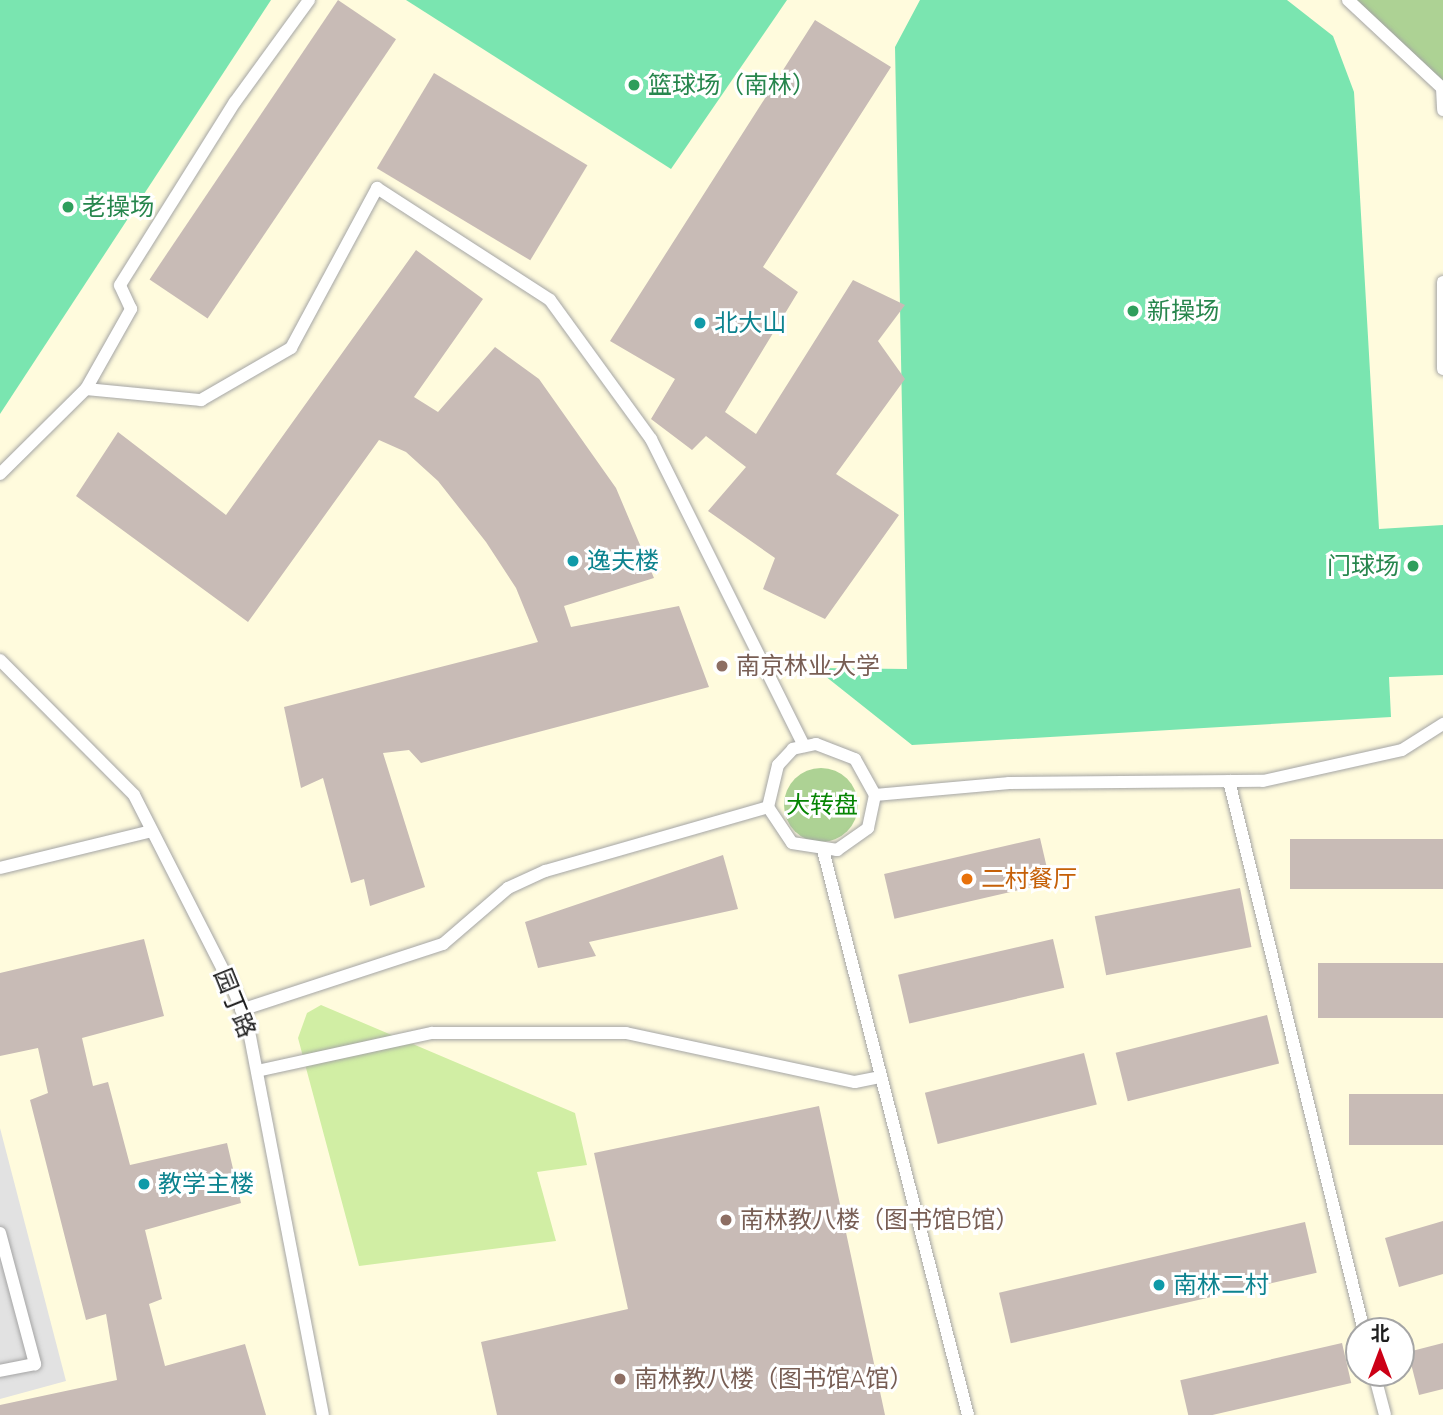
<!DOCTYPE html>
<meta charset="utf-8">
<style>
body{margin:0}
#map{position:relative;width:1443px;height:1415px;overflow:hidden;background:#f0eae3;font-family:Quicksand,"Noto Sans SC",sans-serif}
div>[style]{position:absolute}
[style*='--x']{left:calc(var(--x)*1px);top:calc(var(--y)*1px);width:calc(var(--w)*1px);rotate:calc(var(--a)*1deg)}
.education>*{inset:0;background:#fffbdd}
.grass>*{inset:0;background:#d1eea4}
.forest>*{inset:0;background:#add294}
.round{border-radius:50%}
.pitch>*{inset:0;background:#7ae5b0}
.parking>*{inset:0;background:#e2e2e2}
.building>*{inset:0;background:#c8bbb6;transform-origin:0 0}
.roads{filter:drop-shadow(0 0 2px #a5a5a5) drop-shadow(0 0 2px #a5a5a5)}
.service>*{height:12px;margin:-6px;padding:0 6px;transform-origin:6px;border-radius:6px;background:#fff}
.dots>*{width:19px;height:19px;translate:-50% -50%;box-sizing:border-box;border:4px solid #fff;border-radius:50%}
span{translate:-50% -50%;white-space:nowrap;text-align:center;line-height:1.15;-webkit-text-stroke:6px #fff;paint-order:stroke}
.leisure-label{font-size:24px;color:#27864d}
.left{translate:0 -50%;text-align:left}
.right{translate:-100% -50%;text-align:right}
.culture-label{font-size:24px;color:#0d838f}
.education-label{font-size:24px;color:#785e54}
.park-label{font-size:24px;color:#068503}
.food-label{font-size:24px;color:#c56008}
.street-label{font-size:24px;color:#1e1e1e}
.north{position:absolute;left:1345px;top:1317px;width:70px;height:70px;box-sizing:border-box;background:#fff;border:2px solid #a5a5a5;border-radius:50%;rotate:0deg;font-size:19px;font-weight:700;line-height:28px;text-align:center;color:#1e1e1e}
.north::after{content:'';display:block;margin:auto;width:24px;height:32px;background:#cc0016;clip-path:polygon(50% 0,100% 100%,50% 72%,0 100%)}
</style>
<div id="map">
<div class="education">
<i style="clip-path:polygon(evenodd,0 0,1443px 0,1443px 1415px,0 1415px,0 0,1359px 1331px,1401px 1331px,1401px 1373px,1359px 1373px,1359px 1331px)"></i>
</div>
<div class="grass">
<i style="clip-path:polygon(321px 1005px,575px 1113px,587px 1165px,537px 1172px,556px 1241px,359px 1266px,298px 1038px,307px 1013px)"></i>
</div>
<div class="forest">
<i style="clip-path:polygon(1348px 0,1443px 0,1443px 110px,1441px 88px)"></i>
<i class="round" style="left:784px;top:768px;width:74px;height:74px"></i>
</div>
<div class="pitch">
<i style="clip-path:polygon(0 0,271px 0,0 414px)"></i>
<i style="clip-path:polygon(406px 0,787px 0,671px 169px)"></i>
<i style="clip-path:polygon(920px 0,1287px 0,1333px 36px,1354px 92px,1379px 529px,1443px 525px,1443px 675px,1389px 677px,1391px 717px,912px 745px,815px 668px,907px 669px,895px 47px)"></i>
</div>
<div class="parking">
<i style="clip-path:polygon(0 1128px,66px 1381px,0 1399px)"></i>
</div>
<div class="building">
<i style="left:338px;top:0;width:70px;height:337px;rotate:34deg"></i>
<i style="clip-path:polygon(815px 20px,891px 67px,763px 267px,798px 292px,725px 412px,756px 434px,853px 280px,905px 305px,878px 341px,905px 379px,836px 474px,899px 515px,825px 619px,763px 589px,775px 558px,708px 511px,746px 467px,706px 436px,692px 450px,651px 419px,675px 379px,610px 341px)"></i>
<i style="left:434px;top:73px;width:179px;height:111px;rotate:31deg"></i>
<i style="clip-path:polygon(416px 250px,483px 299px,414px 397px,438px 412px,495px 347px,539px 379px,616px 488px,654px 578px,564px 606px,571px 627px,679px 606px,709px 687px,421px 763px,409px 750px,383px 753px,425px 887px,370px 906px,364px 879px,351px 883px,323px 778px,301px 788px,284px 707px,538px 642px,516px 588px,486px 542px,438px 481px,406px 452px,379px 440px,248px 622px,76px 496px,118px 432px,226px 515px)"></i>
<i style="left:1040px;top:838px;width:46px;height:160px;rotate:77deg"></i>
<i style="left:1443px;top:839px;width:50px;height:153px;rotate:90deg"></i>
<i style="clip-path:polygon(723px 855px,738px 909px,589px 942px,596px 956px,538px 968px,525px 922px)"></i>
<i style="left:1240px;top:888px;width:60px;height:148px;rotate:79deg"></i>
<i style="clip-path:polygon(144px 939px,164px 1016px,82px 1038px,93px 1086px,108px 1082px,130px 1165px,227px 1143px,241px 1203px,145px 1230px,162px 1299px,149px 1304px,165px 1366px,245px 1344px,266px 1415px,0 1415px,0 1405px,117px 1380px,106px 1314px,86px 1320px,30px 1100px,48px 1093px,38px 1048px,0 1056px,0 973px)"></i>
<i style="left:1053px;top:939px;width:50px;height:159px;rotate:77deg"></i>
<i style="left:1443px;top:963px;width:55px;height:125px;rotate:90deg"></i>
<i style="left:1267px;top:1015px;width:50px;height:156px;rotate:76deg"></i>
<i style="left:1084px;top:1053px;width:53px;height:164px;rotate:76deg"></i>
<i style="left:1443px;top:1094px;width:51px;height:94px;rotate:90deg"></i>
<i style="clip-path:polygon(819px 1106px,885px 1415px,497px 1415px,481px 1342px,628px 1309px,594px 1153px)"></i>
<i style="clip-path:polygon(1443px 1221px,1443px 1274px,1399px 1287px,1385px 1238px)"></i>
<i style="left:1305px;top:1222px;width:52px;height:314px;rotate:77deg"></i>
<i style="left:1342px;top:1343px;width:41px;height:166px;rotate:77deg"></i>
<i style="clip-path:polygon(1443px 1343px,1443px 1389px,1419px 1395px,1408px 1352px)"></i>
</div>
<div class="roads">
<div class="service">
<i style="--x:1348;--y:0;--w:129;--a:43.1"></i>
<i style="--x:1442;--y:88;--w:22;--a:87"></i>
<i style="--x:1443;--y:282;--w:87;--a:90"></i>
<i style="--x:86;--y:389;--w:92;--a:-60.6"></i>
<i style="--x:131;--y:309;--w:26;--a:-115"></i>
<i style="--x:120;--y:285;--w:216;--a:-57.9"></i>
<i style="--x:235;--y:102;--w:126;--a:-54"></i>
<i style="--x:0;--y:474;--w:121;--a:-44.7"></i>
<i style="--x:86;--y:389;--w:116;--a:5.5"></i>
<i style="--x:201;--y:400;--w:104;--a:-30"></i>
<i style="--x:291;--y:348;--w:182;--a:-61.7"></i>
<i style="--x:377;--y:188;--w:206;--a:32.9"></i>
<i style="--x:550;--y:300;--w:172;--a:54"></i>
<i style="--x:651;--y:439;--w:343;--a:63.5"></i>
<i style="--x:0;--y:660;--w:190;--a:45.2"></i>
<i style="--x:134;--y:795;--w:220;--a:63"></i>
<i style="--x:234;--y:991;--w:38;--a:68"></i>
<i style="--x:248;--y:1026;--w:396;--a:79.1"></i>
<i style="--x:1229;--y:781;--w:566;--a:76.21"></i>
<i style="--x:875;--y:795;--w:41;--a:-119.1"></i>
<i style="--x:855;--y:759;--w:42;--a:-159"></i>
<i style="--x:816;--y:744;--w:24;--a:168"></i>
<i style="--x:793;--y:749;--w:22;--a:133"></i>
<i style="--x:778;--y:765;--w:43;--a:103.4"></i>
<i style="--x:768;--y:807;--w:43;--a:56.3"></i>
<i style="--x:792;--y:843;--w:46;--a:8.8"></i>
<i style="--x:837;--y:850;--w:38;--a:-35"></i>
<i style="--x:868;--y:828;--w:34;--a:-78"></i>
<i style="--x:875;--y:795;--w:135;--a:-5.1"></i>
<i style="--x:1009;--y:783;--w:254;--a:-0.5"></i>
<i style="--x:1263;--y:781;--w:142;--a:-12.6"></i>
<i style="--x:1402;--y:750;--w:49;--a:-32.4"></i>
<i style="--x:823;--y:850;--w:583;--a:75.61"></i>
<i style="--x:0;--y:868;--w:156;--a:-13.7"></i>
<i style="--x:241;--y:1010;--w:213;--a:-18.1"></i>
<i style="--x:443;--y:944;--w:86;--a:-40.7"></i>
<i style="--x:508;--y:888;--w:41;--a:-24.7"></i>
<i style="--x:545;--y:871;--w:232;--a:-16"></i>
<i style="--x:257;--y:1071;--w:179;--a:-12.3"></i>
<i style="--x:432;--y:1033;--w:194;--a:0"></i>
<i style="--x:626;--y:1033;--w:234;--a:12.1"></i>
<i style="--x:855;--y:1082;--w:25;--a:-11"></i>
<i style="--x:0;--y:1233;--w:136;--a:75"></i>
<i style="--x:35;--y:1364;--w:36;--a:169"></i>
<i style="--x:1374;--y:1373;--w:43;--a:75.3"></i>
</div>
</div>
<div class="dots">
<i style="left:634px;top:85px;background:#2e9e5b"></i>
<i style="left:68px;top:207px;background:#2e9e5b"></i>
<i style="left:1133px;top:311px;background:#2e9e5b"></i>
<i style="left:700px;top:323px;background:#0f9aa8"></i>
<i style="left:573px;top:561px;background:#0f9aa8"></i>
<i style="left:1413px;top:566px;background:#2e9e5b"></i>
<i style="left:722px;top:666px;background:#8d6e63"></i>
<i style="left:967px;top:879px;background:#e8710a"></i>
<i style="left:144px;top:1184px;background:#0f9aa8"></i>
<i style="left:726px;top:1220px;background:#8d6e63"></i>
<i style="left:1159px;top:1285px;background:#0f9aa8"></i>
<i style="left:620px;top:1379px;background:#8d6e63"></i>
</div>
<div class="leisure-label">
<span class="left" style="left:648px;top:85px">篮球场（南林）</span>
<span class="left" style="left:82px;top:207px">老操场</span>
<span class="left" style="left:1147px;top:311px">新操场</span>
<span class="right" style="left:1399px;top:566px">门球场</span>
</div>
<div class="culture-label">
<span class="left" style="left:714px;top:323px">北大山</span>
<span class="left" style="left:587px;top:561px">逸夫楼</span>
<span class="left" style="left:158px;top:1184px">教学主楼</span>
<span class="left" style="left:1173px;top:1285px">南林二村</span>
</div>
<div class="education-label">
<span class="left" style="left:736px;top:666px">南京林业大学</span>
<span class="left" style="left:740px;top:1220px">南林教八楼（图书馆B馆）</span>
<span class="left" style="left:634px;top:1379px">南林教八楼（图书馆A馆）</span>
</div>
<div class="park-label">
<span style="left:822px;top:805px">大转盘</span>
</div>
<div class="food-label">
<span class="left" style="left:981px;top:879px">二村餐厅</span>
</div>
<div class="street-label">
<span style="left:235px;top:1003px;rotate:68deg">园丁路</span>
</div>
<div class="north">北</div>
</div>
